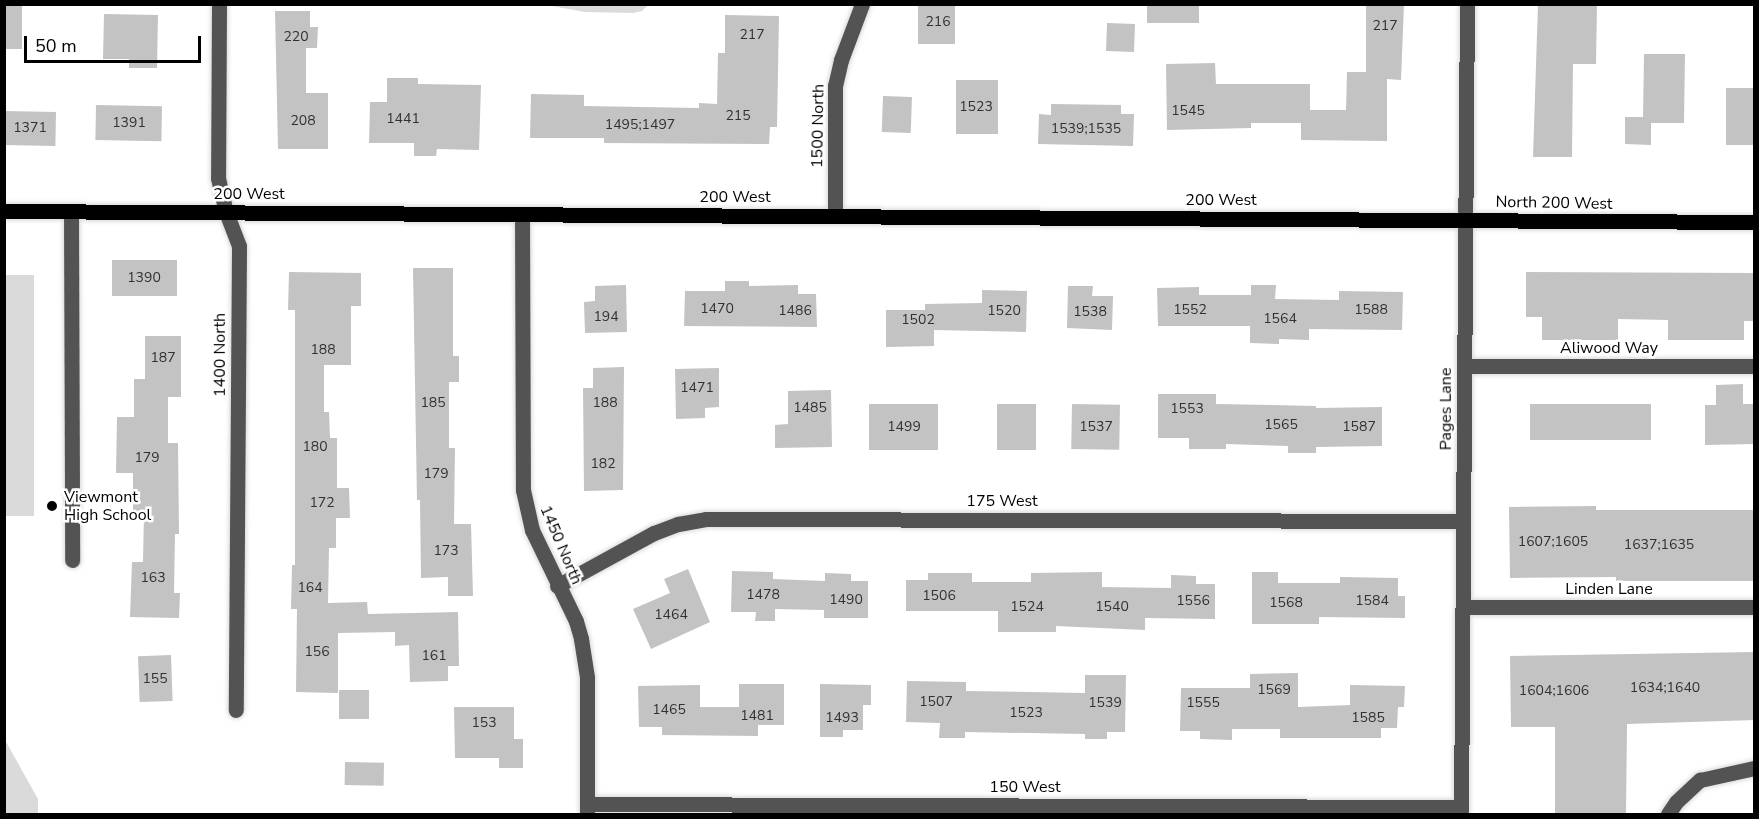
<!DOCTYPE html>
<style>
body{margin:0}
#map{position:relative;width:1759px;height:819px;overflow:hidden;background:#fff;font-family:"Nunito Sans",sans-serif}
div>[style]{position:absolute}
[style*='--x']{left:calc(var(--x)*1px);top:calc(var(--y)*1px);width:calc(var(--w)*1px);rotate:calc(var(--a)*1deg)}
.green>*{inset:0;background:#dadada;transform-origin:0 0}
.building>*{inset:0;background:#c3c3c3;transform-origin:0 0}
.roads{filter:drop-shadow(0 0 2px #dbdbdb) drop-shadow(0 0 2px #dbdbdb)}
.minor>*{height:15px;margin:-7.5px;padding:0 7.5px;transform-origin:7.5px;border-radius:7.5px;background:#535353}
.major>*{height:15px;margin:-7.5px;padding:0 7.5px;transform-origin:7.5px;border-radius:7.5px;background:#000}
.dots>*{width:16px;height:16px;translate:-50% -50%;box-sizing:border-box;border:3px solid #fff;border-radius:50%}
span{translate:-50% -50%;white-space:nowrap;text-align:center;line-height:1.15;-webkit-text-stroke:5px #fff;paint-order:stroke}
.number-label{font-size:14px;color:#313131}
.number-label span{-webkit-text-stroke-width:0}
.street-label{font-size:16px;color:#000}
.poi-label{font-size:16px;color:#000}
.left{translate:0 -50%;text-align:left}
.frame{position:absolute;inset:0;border:6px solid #000;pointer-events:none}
.scale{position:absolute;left:24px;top:36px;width:177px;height:27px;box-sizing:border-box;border:3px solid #000;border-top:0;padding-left:8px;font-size:18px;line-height:21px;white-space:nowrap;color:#000;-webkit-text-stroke:4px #fff;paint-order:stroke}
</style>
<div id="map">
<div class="green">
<i style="clip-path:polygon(546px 5px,648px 4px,648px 5px,642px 11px,633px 13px,585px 12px)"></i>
<i style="left:4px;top:275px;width:30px;height:241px"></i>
<i style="clip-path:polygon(5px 740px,38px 799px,38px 814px,5px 814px)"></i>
</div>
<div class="building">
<i style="left:4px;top:4px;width:18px;height:45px"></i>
<i style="left:918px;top:4px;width:37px;height:40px"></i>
<i style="left:1147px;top:4px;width:52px;height:19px"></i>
<i style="clip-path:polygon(1366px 4px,1404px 4px,1401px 80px,1387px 79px,1387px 141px,1301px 140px,1301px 123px,1251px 123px,1251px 128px,1167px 130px,1166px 64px,1215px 63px,1216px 84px,1310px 84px,1310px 110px,1346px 110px,1347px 72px,1366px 72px)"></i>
<i style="clip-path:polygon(1538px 4px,1597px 4px,1596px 64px,1573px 64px,1572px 157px,1533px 157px)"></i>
<i style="clip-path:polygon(275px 11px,310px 11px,310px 27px,318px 27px,317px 48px,306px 48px,306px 93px,328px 93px,328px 149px,278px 149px)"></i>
<i style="clip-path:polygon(104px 14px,158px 15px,157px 68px,129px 68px,129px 59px,103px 59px)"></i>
<i style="clip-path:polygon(725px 15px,779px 16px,777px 127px,770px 127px,769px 144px,604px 143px,604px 138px,530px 138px,531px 94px,584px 95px,584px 106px,699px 108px,699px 103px,717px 104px,718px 53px,725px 53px)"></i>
<i style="left:1107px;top:23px;width:28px;height:28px;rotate:2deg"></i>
<i style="clip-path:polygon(1644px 54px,1685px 54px,1684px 123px,1651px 123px,1651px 145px,1625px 144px,1625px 117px,1643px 117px)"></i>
<i style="clip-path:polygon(387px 78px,418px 78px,418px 84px,481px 85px,479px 150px,437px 149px,436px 156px,414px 156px,414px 143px,369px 143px,370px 102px,387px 102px)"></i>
<i style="left:956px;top:80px;width:42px;height:54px"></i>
<i style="left:1726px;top:88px;width:29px;height:57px"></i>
<i style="left:883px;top:96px;width:29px;height:36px;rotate:2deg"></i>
<i style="clip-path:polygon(1051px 104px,1121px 105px,1121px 114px,1134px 114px,1133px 146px,1038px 144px,1039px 114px,1051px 115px)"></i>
<i style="left:96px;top:105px;width:66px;height:35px;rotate:1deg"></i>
<i style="left:4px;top:111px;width:52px;height:34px;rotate:1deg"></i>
<i style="left:112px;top:260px;width:65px;height:36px"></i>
<i style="clip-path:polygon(413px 268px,453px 268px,453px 356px,459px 356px,459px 382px,449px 382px,449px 448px,455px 448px,454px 524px,471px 524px,473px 596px,448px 596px,448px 577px,421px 578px,420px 500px,417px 500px)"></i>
<i style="clip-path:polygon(289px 272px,361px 273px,361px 306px,351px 306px,351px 365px,324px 365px,324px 412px,329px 412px,330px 438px,337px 438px,337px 488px,349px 488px,350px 518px,336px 518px,336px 548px,329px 548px,328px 603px,367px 602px,368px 614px,458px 612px,459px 666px,448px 666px,448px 681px,410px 682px,409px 645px,395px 646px,395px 632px,338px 633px,338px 693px,296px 692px,297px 609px,291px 609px,292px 565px,295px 565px,295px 310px,288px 310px)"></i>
<i style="clip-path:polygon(1526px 272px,1755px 273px,1755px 321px,1744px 321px,1744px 340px,1668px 340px,1668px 320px,1618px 319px,1618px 340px,1542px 340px,1542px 317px,1526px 317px)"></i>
<i style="clip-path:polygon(725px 281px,749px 281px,749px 286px,798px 285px,798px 294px,816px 294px,817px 327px,684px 326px,685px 291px,725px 291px)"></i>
<i style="clip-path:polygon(626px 285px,627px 332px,585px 333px,584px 302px,595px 301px,595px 286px)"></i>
<i style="clip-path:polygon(1251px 285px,1276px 285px,1275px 299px,1339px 300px,1339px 291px,1403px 292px,1402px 330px,1309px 329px,1309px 340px,1279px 339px,1279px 344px,1250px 343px,1250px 326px,1158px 326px,1157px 288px,1199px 287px,1199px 295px,1251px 295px)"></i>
<i style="clip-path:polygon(1068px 286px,1093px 286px,1092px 296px,1113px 296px,1112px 330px,1067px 328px)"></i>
<i style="clip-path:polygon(982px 290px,1027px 291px,1026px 332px,934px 330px,934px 346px,886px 347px,886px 310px,925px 310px,925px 304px,982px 303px)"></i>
<i style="clip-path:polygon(145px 336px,181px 336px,181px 397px,168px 397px,168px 443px,178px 443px,179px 534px,175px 534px,174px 593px,180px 593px,179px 618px,130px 617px,132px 562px,143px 562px,144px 512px,133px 512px,133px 473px,116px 473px,117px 417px,134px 417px,134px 379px,145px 379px)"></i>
<i style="clip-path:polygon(624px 367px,623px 490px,584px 491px,583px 388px,593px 388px,593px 368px)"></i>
<i style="clip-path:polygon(719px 368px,719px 407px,705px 408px,705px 418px,676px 419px,675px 369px)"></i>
<i style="clip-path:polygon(1743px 384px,1743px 404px,1755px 404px,1755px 444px,1705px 445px,1705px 405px,1716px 405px,1716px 385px)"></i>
<i style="clip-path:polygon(831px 390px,832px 447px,775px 448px,775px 425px,788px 424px,788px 391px)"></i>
<i style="clip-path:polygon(1158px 394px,1216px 394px,1216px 404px,1316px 406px,1316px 408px,1382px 407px,1382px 446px,1316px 447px,1316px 453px,1288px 453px,1288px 446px,1226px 444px,1226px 449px,1189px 449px,1189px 438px,1158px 438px)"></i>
<i style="left:869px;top:404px;width:69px;height:46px"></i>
<i style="left:997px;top:404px;width:39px;height:46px"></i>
<i style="left:1072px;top:404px;width:48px;height:45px;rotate:1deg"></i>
<i style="left:1530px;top:404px;width:121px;height:36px"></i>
<i style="clip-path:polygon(1596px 506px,1596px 510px,1755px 510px,1755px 581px,1616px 581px,1616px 577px,1510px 578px,1509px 507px)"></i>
<i style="clip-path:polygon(688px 569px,710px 622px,651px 649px,633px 609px,670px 593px,664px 579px)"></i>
<i style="clip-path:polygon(732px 571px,773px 572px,773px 579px,825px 581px,825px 573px,851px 574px,851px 581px,868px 581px,868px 618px,824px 618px,824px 610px,775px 609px,775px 621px,755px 621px,756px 612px,731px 612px)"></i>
<i style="clip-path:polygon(1102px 572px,1102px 587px,1171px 588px,1171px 575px,1196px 576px,1196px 584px,1215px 584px,1215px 619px,1145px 618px,1145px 630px,1056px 626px,1056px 632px,998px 632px,998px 611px,906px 611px,906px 580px,928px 580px,928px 573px,972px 573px,972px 582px,1031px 582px,1031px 573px)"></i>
<i style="clip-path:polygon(1252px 572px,1278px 572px,1278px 583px,1340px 583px,1340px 577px,1398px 578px,1398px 596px,1405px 596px,1405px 618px,1319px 617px,1319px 624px,1252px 624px)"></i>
<i style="clip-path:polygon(1755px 652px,1755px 720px,1627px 724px,1626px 814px,1555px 814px,1555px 727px,1511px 727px,1510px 656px)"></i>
<i style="left:171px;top:655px;width:46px;height:33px;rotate:88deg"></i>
<i style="clip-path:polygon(1298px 673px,1298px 707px,1350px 705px,1350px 685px,1405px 686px,1404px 707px,1398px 707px,1397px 728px,1381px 728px,1381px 738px,1280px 738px,1280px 729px,1232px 729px,1232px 740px,1200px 739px,1200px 731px,1180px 731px,1181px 688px,1250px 688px,1250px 674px)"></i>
<i style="clip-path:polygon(1085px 675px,1126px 675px,1125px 732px,1107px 732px,1107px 739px,1085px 739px,1085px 734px,965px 732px,965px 738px,939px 738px,940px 723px,906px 722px,907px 681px,966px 682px,966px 691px,1085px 693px)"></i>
<i style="clip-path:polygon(739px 684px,784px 684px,784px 725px,758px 725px,758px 736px,662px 735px,662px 727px,639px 727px,638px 686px,700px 685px,700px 707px,739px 707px)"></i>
<i style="clip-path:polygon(820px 684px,871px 685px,871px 705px,863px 705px,863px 730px,843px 730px,843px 737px,820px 737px)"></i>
<i style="left:339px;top:690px;width:30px;height:29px"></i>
<i style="clip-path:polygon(454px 707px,514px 707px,514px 739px,523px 739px,523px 768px,499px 768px,499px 758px,455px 758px)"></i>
<i style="left:345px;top:762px;width:39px;height:23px;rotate:1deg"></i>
</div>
<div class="roads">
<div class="minor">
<i style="--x:219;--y:4;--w:174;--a:90.3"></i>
<i style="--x:218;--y:178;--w:35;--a:77"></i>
<i style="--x:226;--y:212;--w:36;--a:69"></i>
<i style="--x:239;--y:246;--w:464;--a:90.4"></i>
<i style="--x:71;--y:211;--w:349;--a:89.8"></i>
<i style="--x:522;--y:214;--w:276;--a:89.8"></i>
<i style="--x:523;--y:490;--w:41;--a:77.3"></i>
<i style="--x:532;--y:530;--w:101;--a:64.2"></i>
<i style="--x:576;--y:621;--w:19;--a:74"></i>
<i style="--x:581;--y:639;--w:39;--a:81"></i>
<i style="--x:587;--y:678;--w:136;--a:90"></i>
<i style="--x:835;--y:216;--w:130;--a:-90"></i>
<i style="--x:835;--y:86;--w:27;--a:-77"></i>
<i style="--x:841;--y:60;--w:60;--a:-69.4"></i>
<i style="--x:1464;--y:366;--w:290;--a:0"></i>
<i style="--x:557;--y:586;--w:111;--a:-28.7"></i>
<i style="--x:654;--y:533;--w:26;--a:-21"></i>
<i style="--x:678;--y:524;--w:28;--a:-10"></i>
<i style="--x:706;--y:519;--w:757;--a:0.15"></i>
<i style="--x:1463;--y:607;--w:291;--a:0"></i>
<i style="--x:587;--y:804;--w:874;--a:0.2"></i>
<i style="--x:1461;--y:814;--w:810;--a:-89.58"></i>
<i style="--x:1668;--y:814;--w:14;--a:-56"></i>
<i style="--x:1676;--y:802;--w:33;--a:-43"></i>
<i style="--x:1700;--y:780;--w:55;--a:-12.5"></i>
</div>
<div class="major">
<i style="--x:4;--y:211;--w:1750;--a:0.36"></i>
</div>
</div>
<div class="dots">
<i style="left:52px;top:506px;background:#000"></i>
</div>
<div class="number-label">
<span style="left:938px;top:22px">216</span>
<span style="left:1385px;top:26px">217</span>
<span style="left:752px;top:35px">217</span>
<span style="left:296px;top:37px">220</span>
<span style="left:976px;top:107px">1523</span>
<span style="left:1188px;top:111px">1545</span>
<span style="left:738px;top:116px">215</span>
<span style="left:403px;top:119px">1441</span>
<span style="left:303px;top:121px">208</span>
<span style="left:129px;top:123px">1391</span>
<span style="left:640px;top:125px">1495;1497</span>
<span style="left:30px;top:128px">1371</span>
<span style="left:1086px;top:129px">1539;1535</span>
<span style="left:144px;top:278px">1390</span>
<span style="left:717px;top:309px">1470</span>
<span style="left:1190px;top:310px">1552</span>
<span style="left:1371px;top:310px">1588</span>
<span style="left:795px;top:311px">1486</span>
<span style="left:1004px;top:311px">1520</span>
<span style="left:1090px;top:312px">1538</span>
<span style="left:606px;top:317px">194</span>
<span style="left:1280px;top:319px">1564</span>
<span style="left:918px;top:320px">1502</span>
<span style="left:323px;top:350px">188</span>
<span style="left:163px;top:358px">187</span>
<span style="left:697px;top:388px">1471</span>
<span style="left:433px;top:403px">185</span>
<span style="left:605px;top:403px">188</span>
<span style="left:810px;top:408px">1485</span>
<span style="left:1187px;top:409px">1553</span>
<span style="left:1281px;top:425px">1565</span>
<span style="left:904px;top:427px">1499</span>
<span style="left:1096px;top:427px">1537</span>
<span style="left:1359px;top:427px">1587</span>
<span style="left:315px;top:447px">180</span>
<span style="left:147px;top:458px">179</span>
<span style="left:603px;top:464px">182</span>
<span style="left:436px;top:474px">179</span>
<span style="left:322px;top:503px">172</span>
<span style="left:1553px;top:542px">1607;1605</span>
<span style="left:1659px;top:545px">1637;1635</span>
<span style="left:446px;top:551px">173</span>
<span style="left:153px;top:578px">163</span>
<span style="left:310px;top:588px">164</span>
<span style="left:763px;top:595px">1478</span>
<span style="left:939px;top:596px">1506</span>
<span style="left:846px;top:600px">1490</span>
<span style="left:1193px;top:601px">1556</span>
<span style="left:1372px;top:601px">1584</span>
<span style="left:1286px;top:603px">1568</span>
<span style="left:1027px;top:607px">1524</span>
<span style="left:1112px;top:607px">1540</span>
<span style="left:671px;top:615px">1464</span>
<span style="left:317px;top:652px">156</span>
<span style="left:434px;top:656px">161</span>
<span style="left:155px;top:679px">155</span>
<span style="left:1665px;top:688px">1634;1640</span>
<span style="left:1274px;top:690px">1569</span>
<span style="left:1554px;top:691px">1604;1606</span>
<span style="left:936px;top:702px">1507</span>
<span style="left:1105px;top:703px">1539</span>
<span style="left:1203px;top:703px">1555</span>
<span style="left:669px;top:710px">1465</span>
<span style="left:1026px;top:713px">1523</span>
<span style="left:757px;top:716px">1481</span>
<span style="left:842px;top:718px">1493</span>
<span style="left:1368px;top:718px">1585</span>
<span style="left:484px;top:723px">153</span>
</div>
<div class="street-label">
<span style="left:818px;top:126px;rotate:-89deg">1500 North</span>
<span style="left:249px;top:194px">200 West</span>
<span style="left:735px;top:197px">200 West</span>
<span style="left:1221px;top:200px">200 West</span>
<span style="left:1554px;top:203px;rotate:1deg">North 200 West</span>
<span style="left:1609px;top:348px">Aliwood Way</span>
<span style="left:220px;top:355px;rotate:-90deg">1400 North</span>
<span style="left:1446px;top:409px;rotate:-90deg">Pages Lane</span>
<span style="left:1002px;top:501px">175 West</span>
<span style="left:561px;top:545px;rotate:67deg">1450 North</span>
<span style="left:1609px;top:589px">Linden Lane</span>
<span style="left:1025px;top:787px">150 West</span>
</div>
<div class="poi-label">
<span class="left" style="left:64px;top:506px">Viewmont<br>High School</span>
</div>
<div class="frame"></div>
<div class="scale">50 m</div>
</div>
